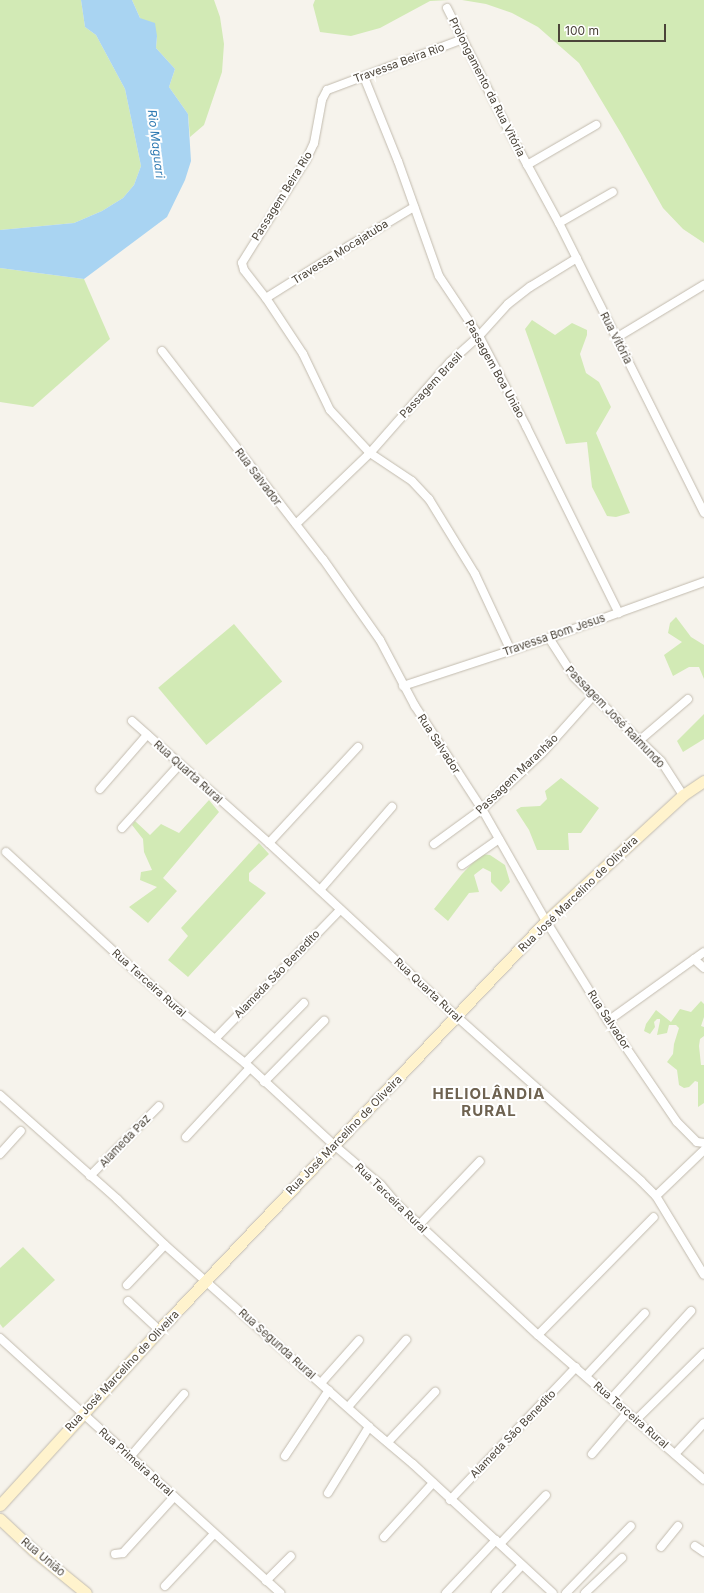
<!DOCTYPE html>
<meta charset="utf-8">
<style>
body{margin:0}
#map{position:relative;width:704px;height:1593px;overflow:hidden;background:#f6f3ec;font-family:Inter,sans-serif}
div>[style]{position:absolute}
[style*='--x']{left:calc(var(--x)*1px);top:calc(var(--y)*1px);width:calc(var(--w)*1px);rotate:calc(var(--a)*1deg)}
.green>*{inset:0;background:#d2eab5;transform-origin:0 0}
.water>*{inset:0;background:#a9d4f2}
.roads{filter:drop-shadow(0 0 1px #c2bbae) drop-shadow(0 0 1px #c2bbae)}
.street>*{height:8px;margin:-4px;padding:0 4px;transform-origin:4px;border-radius:4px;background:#fff}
.secondary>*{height:11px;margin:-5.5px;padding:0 5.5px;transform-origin:5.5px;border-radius:5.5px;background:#fff3cd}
span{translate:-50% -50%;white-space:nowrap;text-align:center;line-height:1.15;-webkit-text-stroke:4px #fff;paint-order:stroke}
.street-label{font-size:11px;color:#4b4439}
.water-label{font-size:12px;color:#2e7ab2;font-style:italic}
.district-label{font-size:15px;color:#6e6250;font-weight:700;letter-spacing:1px}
.scale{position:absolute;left:558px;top:24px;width:108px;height:18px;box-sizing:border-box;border:2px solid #4b4439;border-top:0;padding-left:5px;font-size:12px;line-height:14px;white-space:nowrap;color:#4b4439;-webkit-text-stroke:3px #fff;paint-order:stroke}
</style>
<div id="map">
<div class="green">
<i style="clip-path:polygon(0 0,81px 0,85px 27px,96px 35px,125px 89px,141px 166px,134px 185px,123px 198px,102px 211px,74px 223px,0 230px)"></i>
<i style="clip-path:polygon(132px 0,214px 0,220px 17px,224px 44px,222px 72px,204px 125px,190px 137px,188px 114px,169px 87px,175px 69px,156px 48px,157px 36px,140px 18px)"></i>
<i style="clip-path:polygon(315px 0,449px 0,430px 1px,380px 28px,351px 36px,320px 32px,313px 5px)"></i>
<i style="clip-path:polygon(462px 0,704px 0,704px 243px,683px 229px,663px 208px,622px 135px,579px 63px,538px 27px,512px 13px,486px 4px)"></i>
<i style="clip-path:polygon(0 268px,84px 279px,110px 339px,33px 407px,0 402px)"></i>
<i style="clip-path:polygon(532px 320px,555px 335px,572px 323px,587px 330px,587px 335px,580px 354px,586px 373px,599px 382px,611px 407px,596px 433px,630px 513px,616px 517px,607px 516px,592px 487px,587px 442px,566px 444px,525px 329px)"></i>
<i style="clip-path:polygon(676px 617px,691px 637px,704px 645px,704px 679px,699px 667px,689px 667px,673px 676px,664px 655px,682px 642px,668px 633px,670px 623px)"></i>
<i style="left:234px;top:624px;width:75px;height:99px;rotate:50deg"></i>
<i style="clip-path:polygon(704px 714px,704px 739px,683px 752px,677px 741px)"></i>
<i style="clip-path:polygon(561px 778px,599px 808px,581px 833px,568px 833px,569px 850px,537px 850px,529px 830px,516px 810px,521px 807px,540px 806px,547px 799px,545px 791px)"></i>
<i style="clip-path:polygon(209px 800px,219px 812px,163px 878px,177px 891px,148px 923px,129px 907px,157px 887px,140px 880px,141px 872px,152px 870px,144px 852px,143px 839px,132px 825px,135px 821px,150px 835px,161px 824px,179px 833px)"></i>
<i style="clip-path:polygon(259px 843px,269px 854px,249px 873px,249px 881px,266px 893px,188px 977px,168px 960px,188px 936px,181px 928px)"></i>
<i style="clip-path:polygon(481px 854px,490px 855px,505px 865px,510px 882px,501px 892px,491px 882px,491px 872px,483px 868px,474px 875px,479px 892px,469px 893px,448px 921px,434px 909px,462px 874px)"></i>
<i style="clip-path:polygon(701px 1001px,704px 1004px,704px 1017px,701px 1026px,704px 1027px,704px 1036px,700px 1039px,699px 1046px,701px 1065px,704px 1065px,704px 1103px,698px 1107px,698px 1082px,695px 1081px,689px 1087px,684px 1088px,679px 1085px,677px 1070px,667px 1062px,673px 1054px,674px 1044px,679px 1028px,676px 1025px,669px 1025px,667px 1033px,657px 1035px,660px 1021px,660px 1019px,657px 1019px,654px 1022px,655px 1027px,650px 1034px,644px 1031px,646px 1024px,656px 1010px,671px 1022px,680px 1009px,691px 1012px)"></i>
<i style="clip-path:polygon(23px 1247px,55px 1280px,3px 1328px,0 1324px,0 1268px)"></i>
</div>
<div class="water">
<i style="clip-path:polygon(81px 0,132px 0,140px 18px,155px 23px,157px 36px,156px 48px,175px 69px,169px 87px,188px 114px,191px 161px,185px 180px,167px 217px,84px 279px,0 268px,0 230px,74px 223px,102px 211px,123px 198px,134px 185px,141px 166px,125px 89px,96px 35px,85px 27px)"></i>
</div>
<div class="roads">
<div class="street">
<i style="--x:447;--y:8;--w:142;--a:63.3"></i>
<i style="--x:511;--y:135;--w:100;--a:61.4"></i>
<i style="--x:559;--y:223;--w:324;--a:63.4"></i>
<i style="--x:463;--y:39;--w:145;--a:159.4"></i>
<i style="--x:327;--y:90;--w:11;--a:117"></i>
<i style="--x:322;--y:100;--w:44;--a:100.5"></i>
<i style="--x:314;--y:143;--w:19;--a:115"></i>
<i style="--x:306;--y:160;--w:121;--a:121.9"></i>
<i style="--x:242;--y:263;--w:7;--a:74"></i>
<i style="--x:244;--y:270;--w:36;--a:52"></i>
<i style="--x:266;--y:298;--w:67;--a:56.5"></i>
<i style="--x:303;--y:354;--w:62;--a:64.3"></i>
<i style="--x:330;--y:410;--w:59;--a:47.1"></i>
<i style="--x:370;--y:453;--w:50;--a:33.7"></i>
<i style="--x:412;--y:481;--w:25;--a:47"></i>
<i style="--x:429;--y:499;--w:88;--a:58.5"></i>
<i style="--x:475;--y:574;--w:85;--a:64.9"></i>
<i style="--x:364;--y:77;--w:91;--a:68"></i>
<i style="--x:398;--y:161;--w:122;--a:70.4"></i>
<i style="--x:439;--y:276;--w:72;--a:56.3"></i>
<i style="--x:479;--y:336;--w:102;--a:62.4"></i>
<i style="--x:526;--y:426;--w:209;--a:63.6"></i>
<i style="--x:527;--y:165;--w:80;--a:-30.1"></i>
<i style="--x:559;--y:223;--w:62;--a:-29.9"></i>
<i style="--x:266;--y:298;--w:98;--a:-32.1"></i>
<i style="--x:349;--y:246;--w:76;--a:-31"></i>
<i style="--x:616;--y:338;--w:103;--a:-31.1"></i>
<i style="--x:162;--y:351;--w:263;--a:52.3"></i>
<i style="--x:323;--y:559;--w:99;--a:54.9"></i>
<i style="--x:380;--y:640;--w:75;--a:62.1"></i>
<i style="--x:415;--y:706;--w:123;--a:57"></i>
<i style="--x:482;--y:809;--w:129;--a:60.3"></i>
<i style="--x:546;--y:921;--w:118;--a:58.2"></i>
<i style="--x:608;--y:1021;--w:122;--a:55.7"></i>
<i style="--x:677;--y:1122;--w:28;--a:45"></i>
<i style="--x:697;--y:1142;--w:7;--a:8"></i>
<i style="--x:296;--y:524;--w:103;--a:-43.8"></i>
<i style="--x:370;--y:453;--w:121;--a:-48.7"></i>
<i style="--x:450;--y:362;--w:39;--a:-42"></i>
<i style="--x:479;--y:336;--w:43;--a:-47.8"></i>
<i style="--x:508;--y:304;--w:28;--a:-38"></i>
<i style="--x:530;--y:287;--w:55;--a:-31.7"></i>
<i style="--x:549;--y:638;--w:46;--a:57.3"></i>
<i style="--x:574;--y:677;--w:121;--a:44"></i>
<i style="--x:661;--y:761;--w:40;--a:57.1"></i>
<i style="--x:403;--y:686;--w:154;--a:-18.2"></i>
<i style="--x:549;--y:638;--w:165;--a:-19.9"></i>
<i style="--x:132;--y:721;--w:183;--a:41.7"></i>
<i style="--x:269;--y:843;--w:255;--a:42.8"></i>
<i style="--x:456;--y:1016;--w:248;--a:41.7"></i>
<i style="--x:641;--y:1181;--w:21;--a:45"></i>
<i style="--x:656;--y:1196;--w:92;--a:58.7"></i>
<i style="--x:640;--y:740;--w:63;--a:-40.5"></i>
<i style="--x:100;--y:789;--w:72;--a:-49"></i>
<i style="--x:122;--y:828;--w:86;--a:-47.8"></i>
<i style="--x:269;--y:843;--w:131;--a:-47.2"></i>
<i style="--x:434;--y:844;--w:59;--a:-36.1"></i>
<i style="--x:482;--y:809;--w:82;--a:-43"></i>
<i style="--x:542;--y:753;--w:76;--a:-48.2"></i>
<i style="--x:6;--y:852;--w:177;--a:42.7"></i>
<i style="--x:136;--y:972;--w:65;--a:41.3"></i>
<i style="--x:185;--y:1015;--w:77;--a:38.7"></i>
<i style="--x:245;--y:1063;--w:121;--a:42.7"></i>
<i style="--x:334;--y:1145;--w:62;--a:40.4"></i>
<i style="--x:381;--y:1185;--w:25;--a:50"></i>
<i style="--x:397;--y:1204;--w:192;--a:42.9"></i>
<i style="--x:538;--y:1335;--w:220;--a:41.1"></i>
<i style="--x:462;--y:865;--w:45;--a:-35.1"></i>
<i style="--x:320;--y:890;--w:110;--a:-49.1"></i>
<i style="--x:694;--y:959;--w:13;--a:42"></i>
<i style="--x:608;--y:1021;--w:118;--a:-35.7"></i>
<i style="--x:215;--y:1039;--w:180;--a:-45.9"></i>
<i style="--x:245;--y:1063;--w:84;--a:-45.5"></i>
<i style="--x:264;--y:1082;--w:86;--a:-45.5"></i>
<i style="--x:0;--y:1095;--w:157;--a:41.6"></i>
<i style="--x:117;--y:1199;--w:66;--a:43.8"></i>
<i style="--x:165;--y:1245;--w:273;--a:41.7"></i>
<i style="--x:369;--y:1427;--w:57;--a:40.1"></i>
<i style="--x:413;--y:1464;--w:190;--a:42.7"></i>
<i style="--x:186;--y:1137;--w:94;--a:-47.2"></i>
<i style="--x:0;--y:1154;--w:31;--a:-48"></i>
<i style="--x:90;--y:1176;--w:98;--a:-45.4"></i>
<i style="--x:656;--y:1196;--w:66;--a:-43.8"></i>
<i style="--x:419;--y:1225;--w:88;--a:-46.4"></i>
<i style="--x:127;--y:1285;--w:55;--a:-46.5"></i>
<i style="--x:128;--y:1301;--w:42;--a:43.1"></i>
<i style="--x:538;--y:1335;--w:165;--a:-45.5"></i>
<i style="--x:0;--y:1338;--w:379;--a:42.3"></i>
<i style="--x:586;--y:1376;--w:86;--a:-46.9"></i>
<i style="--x:321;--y:1383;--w:57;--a:-48.5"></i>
<i style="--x:611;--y:1399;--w:119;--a:-47.7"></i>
<i style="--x:348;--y:1407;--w:89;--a:-49.1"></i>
<i style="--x:636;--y:1420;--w:95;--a:-44.6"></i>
<i style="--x:388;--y:1442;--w:69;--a:-46.8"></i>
<i style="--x:592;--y:1454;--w:54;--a:-49.5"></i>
<i style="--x:675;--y:1454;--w:42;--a:-46.9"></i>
<i style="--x:285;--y:1456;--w:79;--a:-56.3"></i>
<i style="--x:130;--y:1457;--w:83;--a:-49.4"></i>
<i style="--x:328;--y:1493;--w:78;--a:-58.2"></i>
<i style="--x:450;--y:1500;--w:183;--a:-46.5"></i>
<i style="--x:384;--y:1537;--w:73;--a:-47.8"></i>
<i style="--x:500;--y:1544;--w:67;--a:-46.8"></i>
<i style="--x:695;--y:1546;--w:11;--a:34"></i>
<i style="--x:661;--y:1547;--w:27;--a:-51"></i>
<i style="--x:115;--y:1554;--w:8;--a:-7"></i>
<i style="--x:123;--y:1553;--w:76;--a:-47.7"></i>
<i style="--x:266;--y:1581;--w:35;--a:-45"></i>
<i style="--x:165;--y:1586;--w:71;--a:-46.7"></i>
<i style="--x:446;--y:1593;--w:73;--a:-46.7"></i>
<i style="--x:496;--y:1593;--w:38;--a:-47"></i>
<i style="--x:566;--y:1593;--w:93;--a:-45.9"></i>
<i style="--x:585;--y:1593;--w:51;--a:-43.4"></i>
</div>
<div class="secondary">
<i style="--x:0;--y:1505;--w:236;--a:-47.7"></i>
<i style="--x:159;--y:1330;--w:563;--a:-46.58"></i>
<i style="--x:546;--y:921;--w:186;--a:-42.6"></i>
<i style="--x:683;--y:795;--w:25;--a:-34"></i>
<i style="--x:0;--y:1519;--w:45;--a:43.2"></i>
<i style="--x:33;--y:1550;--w:68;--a:39.1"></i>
</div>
</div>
<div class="street-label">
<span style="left:399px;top:63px;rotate:-20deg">Travessa Beira Rio</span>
<span style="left:487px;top:87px;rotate:63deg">Prolongamento da Rua Vitória</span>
<span style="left:282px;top:196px;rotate:-58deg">Passagem Beira Rio</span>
<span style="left:340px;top:252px;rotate:-32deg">Travessa Mocajatuba</span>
<span style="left:616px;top:338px;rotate:63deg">Rua Vitória</span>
<span style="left:495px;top:369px;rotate:61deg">Passagem Boa Uniao</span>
<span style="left:431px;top:385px;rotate:-47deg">Passagem Brasil</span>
<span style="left:258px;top:477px;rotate:53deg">Rua Salvador</span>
<span style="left:554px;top:635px;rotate:-19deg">Travessa Bom Jesus</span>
<span style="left:615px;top:717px;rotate:46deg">Passagem José Raimundo</span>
<span style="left:439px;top:744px;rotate:57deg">Rua Salvador</span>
<span style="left:188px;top:772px;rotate:42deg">Rua Quarta Rural</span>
<span style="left:517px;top:774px;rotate:-44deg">Passagem Maranhão</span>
<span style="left:578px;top:894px;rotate:-44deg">Rua José Marcelino de Oliveira</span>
<span style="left:277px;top:974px;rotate:-46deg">Alameda São Benedito</span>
<span style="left:149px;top:983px;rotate:42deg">Rua Terceira Rural</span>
<span style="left:428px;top:990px;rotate:43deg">Rua Quarta Rural</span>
<span style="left:609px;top:1020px;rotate:57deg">Rua Salvador</span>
<span style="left:344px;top:1135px;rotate:-46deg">Rua José Marcelino de Oliveira</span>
<span style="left:125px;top:1141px;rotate:-46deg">Alameda Paz</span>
<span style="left:391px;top:1198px;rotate:44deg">Rua Terceira Rural</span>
<span style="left:277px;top:1344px;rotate:42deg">Rua Segunda Rural</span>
<span style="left:122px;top:1371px;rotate:-47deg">Rua José Marcelino de Oliveira</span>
<span style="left:631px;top:1415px;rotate:41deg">Rua Terceira Rural</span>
<span style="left:513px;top:1434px;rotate:-46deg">Alameda São Benedito</span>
<span style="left:136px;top:1462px;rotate:42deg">Rua Primeira Rural</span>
<span style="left:43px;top:1557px;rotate:40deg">Rua União</span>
</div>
<div class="water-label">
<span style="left:156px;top:144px;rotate:83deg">Rio Maguari</span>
</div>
<div class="district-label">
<span style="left:489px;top:1102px">HELIOLÂNDIA<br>RURAL</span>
</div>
<div class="scale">100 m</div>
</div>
